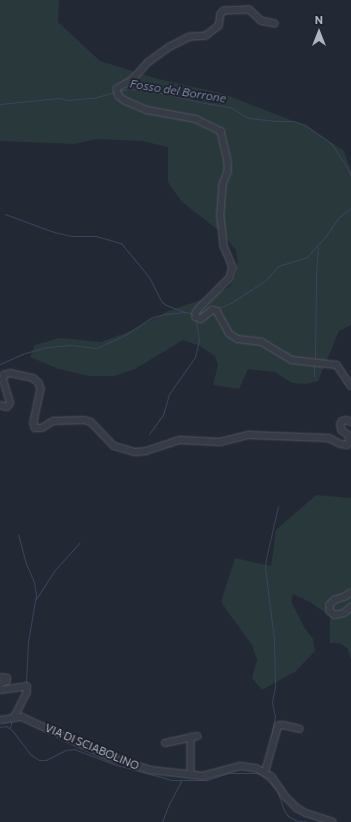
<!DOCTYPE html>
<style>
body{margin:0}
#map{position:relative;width:351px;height:822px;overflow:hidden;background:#232835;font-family:Commissioner,sans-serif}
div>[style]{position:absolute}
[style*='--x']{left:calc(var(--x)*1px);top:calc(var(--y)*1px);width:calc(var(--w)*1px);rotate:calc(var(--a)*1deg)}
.green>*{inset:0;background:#29383a}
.stream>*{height:1px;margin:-0.5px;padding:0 0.5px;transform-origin:0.5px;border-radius:0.5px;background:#3b445c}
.roads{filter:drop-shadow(0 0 1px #515561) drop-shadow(0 0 1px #515561)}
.minor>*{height:5.5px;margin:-2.75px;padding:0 2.75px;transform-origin:2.75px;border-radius:2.75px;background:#373b46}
span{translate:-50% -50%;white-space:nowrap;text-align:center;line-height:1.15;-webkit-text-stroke:3.5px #1c202b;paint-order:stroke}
.street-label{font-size:11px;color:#b1b5c2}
.water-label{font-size:12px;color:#7d89a7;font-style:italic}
.north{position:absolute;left:299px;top:12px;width:40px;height:40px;-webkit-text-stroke:3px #1c202b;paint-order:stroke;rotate:0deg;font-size:11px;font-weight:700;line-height:16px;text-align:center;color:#b1b5c2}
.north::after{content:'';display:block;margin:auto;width:14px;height:18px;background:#b1b5c2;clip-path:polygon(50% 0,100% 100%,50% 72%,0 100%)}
</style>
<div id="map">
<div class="green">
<i style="clip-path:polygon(0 0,59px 0,58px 22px,100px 61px,158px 79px,221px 93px,306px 126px,344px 151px,351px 171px,351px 325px,339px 331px,318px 381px,306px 384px,292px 383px,275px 372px,248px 369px,239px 389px,213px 385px,218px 365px,215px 356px,200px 346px,183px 340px,135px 369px,114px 376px,88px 376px,56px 368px,30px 357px,35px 345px,60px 338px,101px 342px,133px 330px,168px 311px,213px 296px,230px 286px,235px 277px,238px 264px,236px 250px,222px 233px,182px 202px,168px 182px,168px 147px,142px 141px,96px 139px,74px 144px,0 141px)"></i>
<i style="clip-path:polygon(316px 495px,351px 498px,351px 660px,348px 649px,339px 643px,330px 643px,330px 616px,310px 602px,293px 594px,291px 601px,304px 627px,313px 639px,315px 651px,296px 671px,262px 690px,252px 678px,257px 660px,252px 645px,221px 602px,235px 558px,271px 566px,276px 530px)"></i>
</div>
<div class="stream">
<i style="--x:121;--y:91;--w:8;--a:-14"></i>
<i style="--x:129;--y:89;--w:20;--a:3"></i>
<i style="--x:149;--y:90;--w:57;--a:13.3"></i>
<i style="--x:204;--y:103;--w:26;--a:9"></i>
<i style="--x:230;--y:107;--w:21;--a:31"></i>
<i style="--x:248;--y:118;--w:28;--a:6"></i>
<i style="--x:276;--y:121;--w:17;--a:0"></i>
<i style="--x:293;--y:121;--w:13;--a:18"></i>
<i style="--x:305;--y:125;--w:32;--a:35"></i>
<i style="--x:331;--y:143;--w:31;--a:57"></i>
<i style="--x:348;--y:169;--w:8;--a:67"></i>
<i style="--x:0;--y:104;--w:59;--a:-5.8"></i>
<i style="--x:59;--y:98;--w:9;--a:13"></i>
<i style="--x:68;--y:100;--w:25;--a:-5"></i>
<i style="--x:93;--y:98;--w:24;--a:-15"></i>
<i style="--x:5;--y:214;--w:52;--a:20.2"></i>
<i style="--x:54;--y:232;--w:17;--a:13"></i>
<i style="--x:71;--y:236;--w:25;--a:0"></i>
<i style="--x:96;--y:236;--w:26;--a:16"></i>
<i style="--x:121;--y:243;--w:44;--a:50.5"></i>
<i style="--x:149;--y:277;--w:28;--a:63"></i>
<i style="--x:162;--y:302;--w:5;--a:37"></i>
<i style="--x:166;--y:305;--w:19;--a:21"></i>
<i style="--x:217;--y:308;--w:15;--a:-20"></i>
<i style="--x:231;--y:303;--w:42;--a:-33.3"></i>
<i style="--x:266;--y:280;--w:18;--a:-49"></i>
<i style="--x:278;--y:266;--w:30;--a:-17"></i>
<i style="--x:307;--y:257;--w:28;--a:-48"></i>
<i style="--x:326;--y:236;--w:23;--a:-56"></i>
<i style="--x:339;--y:217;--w:15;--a:-37"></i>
<i style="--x:200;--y:313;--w:6;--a:-18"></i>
<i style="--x:315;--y:360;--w:84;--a:-89.3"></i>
<i style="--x:316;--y:276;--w:29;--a:-86"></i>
<i style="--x:0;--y:364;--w:27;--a:-24"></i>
<i style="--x:25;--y:353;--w:23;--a:-15"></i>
<i style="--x:47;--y:347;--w:24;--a:-5"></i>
<i style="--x:71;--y:345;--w:26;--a:7"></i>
<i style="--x:97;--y:348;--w:31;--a:-25"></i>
<i style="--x:125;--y:335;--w:33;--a:-33"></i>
<i style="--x:153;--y:317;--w:12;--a:-14"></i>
<i style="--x:165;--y:314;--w:20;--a:-6"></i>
<i style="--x:185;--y:312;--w:9;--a:13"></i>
<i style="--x:314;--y:376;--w:11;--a:-90"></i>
<i style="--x:149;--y:434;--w:24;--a:-54"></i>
<i style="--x:163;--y:415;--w:22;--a:-74"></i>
<i style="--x:169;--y:394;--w:45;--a:-54.9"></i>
<i style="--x:195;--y:357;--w:17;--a:-77"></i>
<i style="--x:199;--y:340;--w:20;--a:-99"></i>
<i style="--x:18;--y:534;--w:28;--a:75"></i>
<i style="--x:25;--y:561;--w:23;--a:67"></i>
<i style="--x:34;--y:582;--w:13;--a:81"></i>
<i style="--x:36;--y:595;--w:48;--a:99.7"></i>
<i style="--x:28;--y:642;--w:41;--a:92.8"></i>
<i style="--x:36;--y:599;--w:33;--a:-57"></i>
<i style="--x:54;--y:571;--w:38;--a:-48"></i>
<i style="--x:13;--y:715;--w:12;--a:-66"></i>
<i style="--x:0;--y:727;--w:6;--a:-9"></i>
<i style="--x:6;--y:726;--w:7;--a:34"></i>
<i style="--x:12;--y:730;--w:30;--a:53"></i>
<i style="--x:30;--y:754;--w:11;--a:34"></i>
<i style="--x:39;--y:760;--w:7;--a:0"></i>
<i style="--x:46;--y:760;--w:22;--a:-27"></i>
<i style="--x:66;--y:750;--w:8;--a:-7"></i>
<i style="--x:74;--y:749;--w:42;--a:21"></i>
<i style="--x:113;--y:764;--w:61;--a:15.2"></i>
<i style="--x:172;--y:780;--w:35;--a:0"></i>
<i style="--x:207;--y:780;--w:21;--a:-19"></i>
<i style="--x:227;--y:773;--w:30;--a:0"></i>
<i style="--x:257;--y:773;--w:5;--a:22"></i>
<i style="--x:262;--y:775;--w:21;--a:45"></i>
<i style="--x:277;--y:790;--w:21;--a:71"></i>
<i style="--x:284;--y:810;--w:7;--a:56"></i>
<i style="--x:288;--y:816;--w:10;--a:29"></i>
<i style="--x:297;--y:821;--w:14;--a:4"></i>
<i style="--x:10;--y:727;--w:7;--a:-74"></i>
<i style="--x:269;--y:747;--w:31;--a:-79"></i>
<i style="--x:275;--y:717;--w:15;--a:-101"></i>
<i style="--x:272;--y:702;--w:16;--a:-79"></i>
<i style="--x:275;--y:686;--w:47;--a:-91.2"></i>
<i style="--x:274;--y:639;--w:72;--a:-97.2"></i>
<i style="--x:265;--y:568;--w:9;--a:-84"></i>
<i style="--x:266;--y:559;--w:54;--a:-77.2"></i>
<i style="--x:162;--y:822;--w:19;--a:-69"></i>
<i style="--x:169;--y:804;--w:26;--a:-62"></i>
</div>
<div class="roads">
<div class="minor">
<i style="--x:275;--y:24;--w:14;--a:-168"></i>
<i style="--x:261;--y:21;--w:16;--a:-137"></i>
<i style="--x:249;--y:10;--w:25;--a:178"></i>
<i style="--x:224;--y:11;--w:4;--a:135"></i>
<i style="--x:221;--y:14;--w:12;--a:99"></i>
<i style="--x:219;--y:26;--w:16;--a:142"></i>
<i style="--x:206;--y:36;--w:16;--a:176"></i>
<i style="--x:190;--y:37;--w:22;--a:153"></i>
<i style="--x:170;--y:47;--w:26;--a:144"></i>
<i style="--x:149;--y:62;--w:24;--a:132"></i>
<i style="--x:133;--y:80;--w:18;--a:151"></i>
<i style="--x:117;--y:89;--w:7;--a:74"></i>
<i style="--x:119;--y:96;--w:9;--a:36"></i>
<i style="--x:126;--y:101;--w:23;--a:23"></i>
<i style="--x:147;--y:110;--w:50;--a:10.4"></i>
<i style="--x:196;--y:119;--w:28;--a:26"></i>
<i style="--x:221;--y:131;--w:31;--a:77"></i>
<i style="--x:228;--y:161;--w:11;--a:90"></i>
<i style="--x:228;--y:172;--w:14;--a:111"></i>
<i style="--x:223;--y:185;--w:32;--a:94"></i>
<i style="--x:221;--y:217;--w:29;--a:84"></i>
<i style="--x:224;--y:246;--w:23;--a:67"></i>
<i style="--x:233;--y:267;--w:4;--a:104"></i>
<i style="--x:232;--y:271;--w:7;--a:106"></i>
<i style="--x:230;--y:278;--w:42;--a:135"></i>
<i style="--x:200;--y:308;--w:6;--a:129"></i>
<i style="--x:196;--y:313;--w:4;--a:90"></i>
<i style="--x:196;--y:317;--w:5;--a:22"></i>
<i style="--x:201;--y:319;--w:14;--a:-39"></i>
<i style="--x:212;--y:310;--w:5;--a:11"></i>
<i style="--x:217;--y:311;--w:26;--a:61"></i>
<i style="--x:230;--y:334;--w:9;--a:32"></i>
<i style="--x:238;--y:339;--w:24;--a:7"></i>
<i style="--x:262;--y:342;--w:35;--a:31"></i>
<i style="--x:292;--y:360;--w:45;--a:6.3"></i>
<i style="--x:337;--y:365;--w:25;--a:56"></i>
<i style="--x:0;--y:405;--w:7;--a:16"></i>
<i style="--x:7;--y:407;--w:5;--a:-53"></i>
<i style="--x:10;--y:403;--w:24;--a:-107"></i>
<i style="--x:3;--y:380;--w:5;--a:-79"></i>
<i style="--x:4;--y:375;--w:6;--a:-18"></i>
<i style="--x:10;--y:373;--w:24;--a:12"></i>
<i style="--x:33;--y:378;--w:8;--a:40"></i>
<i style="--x:39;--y:383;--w:6;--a:72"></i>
<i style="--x:41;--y:389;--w:34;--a:102"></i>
<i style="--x:34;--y:422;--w:6;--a:81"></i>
<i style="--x:35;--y:428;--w:7;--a:0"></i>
<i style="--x:42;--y:428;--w:13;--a:-32"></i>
<i style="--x:53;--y:421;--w:31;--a:-2"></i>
<i style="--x:84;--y:420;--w:7;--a:16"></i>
<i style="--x:91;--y:422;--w:33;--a:46"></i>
<i style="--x:114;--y:446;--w:22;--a:16"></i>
<i style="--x:135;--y:452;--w:11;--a:-5"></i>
<i style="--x:146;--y:451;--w:36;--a:-18"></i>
<i style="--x:180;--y:440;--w:40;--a:2.9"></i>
<i style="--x:220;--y:442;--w:30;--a:-14"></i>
<i style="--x:249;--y:435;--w:80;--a:2.1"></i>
<i style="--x:329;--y:438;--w:13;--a:27"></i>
<i style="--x:341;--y:444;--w:6;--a:9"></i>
<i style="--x:347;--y:445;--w:4;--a:-56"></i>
<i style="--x:349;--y:442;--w:6;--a:-90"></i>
<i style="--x:349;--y:436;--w:9;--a:-144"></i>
<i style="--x:342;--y:431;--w:6;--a:-108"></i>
<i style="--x:340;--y:425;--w:4;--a:-63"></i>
<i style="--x:342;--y:421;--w:5;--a:-11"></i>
<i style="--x:347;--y:420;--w:4;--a:27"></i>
<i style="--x:351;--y:593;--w:7;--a:146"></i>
<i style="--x:345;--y:597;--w:10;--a:163"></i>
<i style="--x:335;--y:600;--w:7;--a:135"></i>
<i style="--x:330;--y:605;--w:6;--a:90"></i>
<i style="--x:330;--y:611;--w:6;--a:39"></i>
<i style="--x:335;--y:615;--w:9;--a:-13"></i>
<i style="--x:344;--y:613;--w:9;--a:-41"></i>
<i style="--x:0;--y:677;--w:7;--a:8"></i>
<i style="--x:7;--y:678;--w:3;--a:90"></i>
<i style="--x:7;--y:681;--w:8;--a:150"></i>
<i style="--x:0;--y:690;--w:27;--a:-8"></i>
<i style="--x:27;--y:686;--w:7;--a:90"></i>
<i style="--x:27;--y:693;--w:27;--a:117"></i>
<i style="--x:0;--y:720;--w:22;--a:-8"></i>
<i style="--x:22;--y:717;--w:96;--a:24.7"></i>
<i style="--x:109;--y:757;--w:44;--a:17.2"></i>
<i style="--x:151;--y:770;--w:52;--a:6.6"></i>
<i style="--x:203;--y:776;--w:39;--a:-15"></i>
<i style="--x:241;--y:766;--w:15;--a:8"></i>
<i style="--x:256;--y:768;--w:18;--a:29"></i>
<i style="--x:272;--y:777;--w:24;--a:55"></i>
<i style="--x:286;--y:797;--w:16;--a:45"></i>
<i style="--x:297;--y:808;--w:10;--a:29"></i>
<i style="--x:306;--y:813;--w:28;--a:18"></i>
<i style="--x:191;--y:737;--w:38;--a:90"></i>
<i style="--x:165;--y:743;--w:33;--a:-12"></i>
<i style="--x:265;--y:772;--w:48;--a:-74.2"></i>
<i style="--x:278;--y:726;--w:5;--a:-11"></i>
<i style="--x:283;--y:725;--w:17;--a:13"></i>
</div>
</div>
<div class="street-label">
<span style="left:92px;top:747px;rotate:23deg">VIA DI SCIABOLINO</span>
</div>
<div class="water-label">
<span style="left:178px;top:91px;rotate:9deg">Fosso del Borrone</span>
</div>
<div class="north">N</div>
</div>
